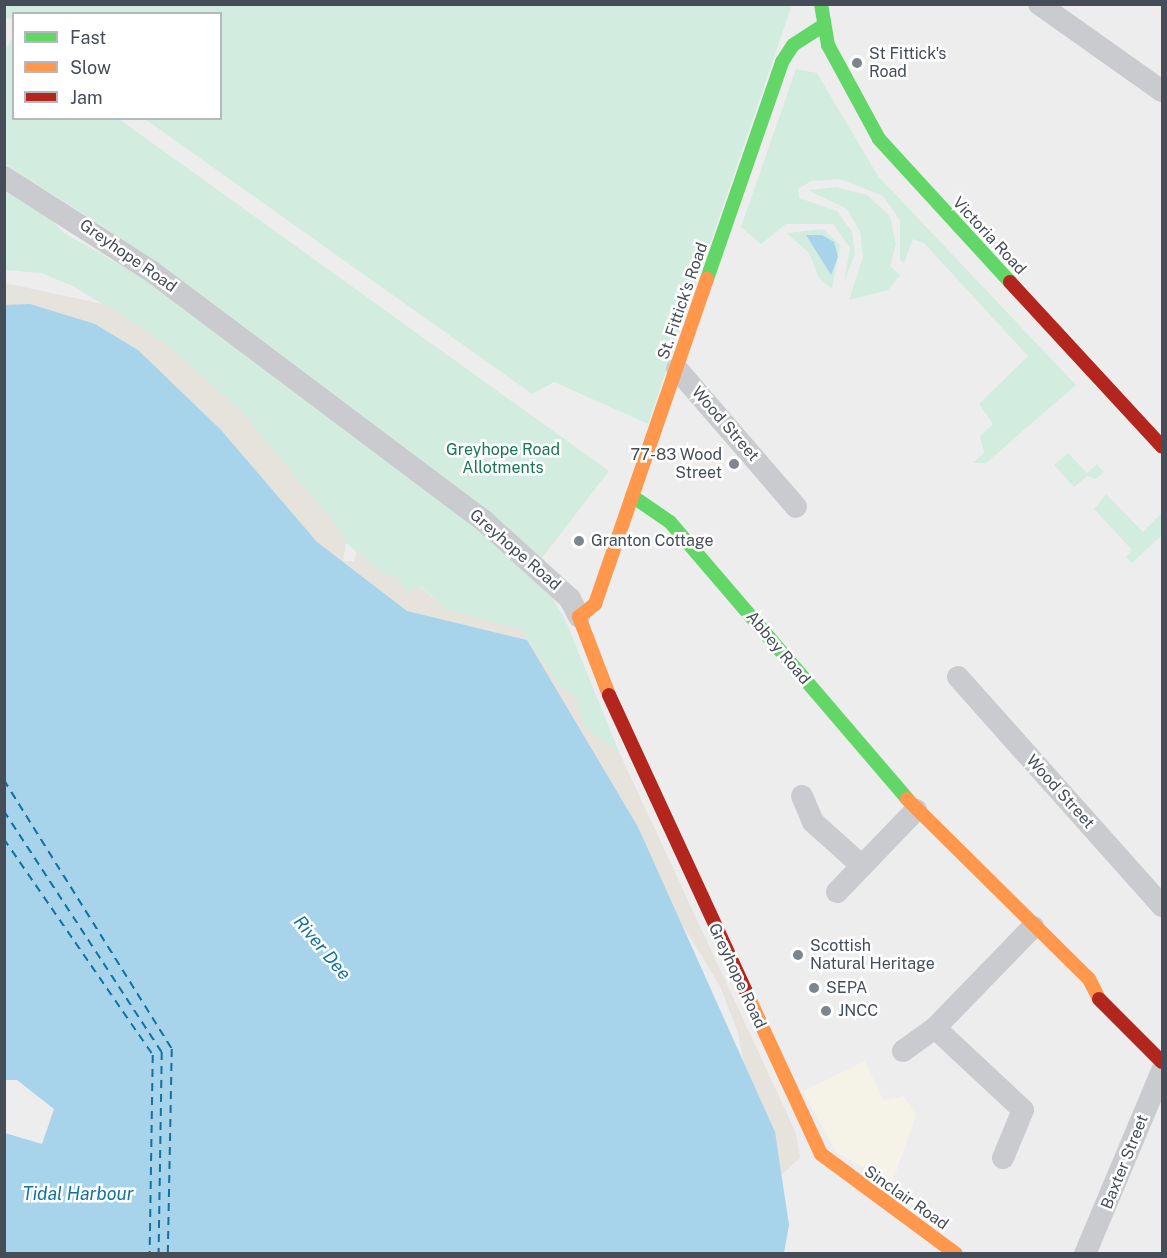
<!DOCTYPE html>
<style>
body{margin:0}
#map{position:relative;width:1167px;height:1258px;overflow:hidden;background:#eeeded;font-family:"Public Sans",sans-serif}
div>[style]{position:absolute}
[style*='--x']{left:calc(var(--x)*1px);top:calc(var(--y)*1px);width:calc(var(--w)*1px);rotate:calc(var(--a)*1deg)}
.commercial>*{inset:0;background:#f5f2e8}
.green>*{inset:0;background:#d2eddf}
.sand>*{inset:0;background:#e6e2dc}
.water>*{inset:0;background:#a7d4ea}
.ferry>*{height:1.5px;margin-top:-0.75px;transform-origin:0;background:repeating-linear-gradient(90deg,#1072a1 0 8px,transparent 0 14px)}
.street>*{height:22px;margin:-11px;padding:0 11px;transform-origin:11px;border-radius:11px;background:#c9cbce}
.fast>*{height:14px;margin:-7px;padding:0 7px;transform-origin:7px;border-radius:7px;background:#63d668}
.slow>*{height:14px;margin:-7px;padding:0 7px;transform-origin:7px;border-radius:7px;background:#ff974d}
.jam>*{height:14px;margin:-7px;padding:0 7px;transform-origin:7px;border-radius:7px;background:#b3261e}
.dots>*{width:16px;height:16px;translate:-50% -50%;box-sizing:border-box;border:3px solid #fff;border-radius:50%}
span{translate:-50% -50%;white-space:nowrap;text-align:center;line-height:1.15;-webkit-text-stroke:5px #fff;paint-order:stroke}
.poi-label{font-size:16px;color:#454d59}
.left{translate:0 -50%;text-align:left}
.right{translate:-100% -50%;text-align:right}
.street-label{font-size:16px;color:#454d59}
.park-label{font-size:16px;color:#197753}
.water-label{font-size:18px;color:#1072a1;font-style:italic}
.frame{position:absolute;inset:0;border:6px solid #454d59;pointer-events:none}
.legend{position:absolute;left:12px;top:12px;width:210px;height:108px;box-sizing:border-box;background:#fff;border:2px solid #b5b8bd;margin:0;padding:8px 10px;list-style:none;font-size:18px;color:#454d59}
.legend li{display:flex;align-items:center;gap:12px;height:30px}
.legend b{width:30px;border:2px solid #b5b8bd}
</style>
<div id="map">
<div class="commercial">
<i style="clip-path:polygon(865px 1061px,883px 1100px,904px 1096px,916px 1115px,892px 1183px,836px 1152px,803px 1091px)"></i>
</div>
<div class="green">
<i style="clip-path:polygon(4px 5px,792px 5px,648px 424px,554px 382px,532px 394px,145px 119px,220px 118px,220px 14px,14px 14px,13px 19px,5px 17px)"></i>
<i style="clip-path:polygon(12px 39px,14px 118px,119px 119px,609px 471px,542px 558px,104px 227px,5px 164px,5px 50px)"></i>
<i style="clip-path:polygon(796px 69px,817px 73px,878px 176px,1076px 385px,986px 463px,973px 463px,984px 453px,980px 436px,993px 424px,979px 404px,1028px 356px,924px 243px,913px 239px,904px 263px,900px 260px,900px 220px,883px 196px,840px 179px,811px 181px,798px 189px,799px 198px,837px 211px,852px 232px,855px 254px,844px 282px,850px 248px,833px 224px,786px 224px,761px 244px,741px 227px)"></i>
<i style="clip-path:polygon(5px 186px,41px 208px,64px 233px,142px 277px,480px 528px,545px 587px,565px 619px,620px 754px,584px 727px,576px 698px,558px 684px,521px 630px,447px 609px,421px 587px,406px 593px,398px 577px,383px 574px,346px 543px,240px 410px,163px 342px,73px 286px,41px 273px,4px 270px)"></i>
<i style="clip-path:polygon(836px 187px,867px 195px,890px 216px,896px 244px,890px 266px,900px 275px,888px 290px,849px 300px,863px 257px,860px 232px,847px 209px,808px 190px)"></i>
<i style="clip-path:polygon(823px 229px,840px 245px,832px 289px,819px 278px,809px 253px,786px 233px)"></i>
<i style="clip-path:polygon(1068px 453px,1087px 473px,1097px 464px,1104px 472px,1096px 479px,1087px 476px,1074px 487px,1054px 465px)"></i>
<i style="clip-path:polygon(1106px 494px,1143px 532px,1162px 513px,1162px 535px,1132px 563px,1126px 557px,1132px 550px,1094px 509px)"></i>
</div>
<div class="sand">
<i style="clip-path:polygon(5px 283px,107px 305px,163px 342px,240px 410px,341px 531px,346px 543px,343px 561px,354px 561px,357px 551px,383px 574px,398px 577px,406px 593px,420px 587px,447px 609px,521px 630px,558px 684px,576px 698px,584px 727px,620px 754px,796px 1133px,800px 1158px,781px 1175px,789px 1225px,774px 1219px,738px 1033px,720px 986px,669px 903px,368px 601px,138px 350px,95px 324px,5px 330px)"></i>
</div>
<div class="water">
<i style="clip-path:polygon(806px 235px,822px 235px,834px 242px,838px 257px,831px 275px)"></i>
<i style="clip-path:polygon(30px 304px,95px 324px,138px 350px,221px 430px,317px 542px,407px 611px,527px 640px,638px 827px,775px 1132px,789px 1225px,784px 1253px,5px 1253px,5px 1133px,42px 1144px,54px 1109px,17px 1080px,4px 1080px,4px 305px)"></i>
</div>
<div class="ferry">
<i style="--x:4;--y:780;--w:317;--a:58"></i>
<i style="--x:172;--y:1049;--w:205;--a:91.1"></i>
<i style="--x:4;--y:811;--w:288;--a:56.8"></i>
<i style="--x:162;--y:1052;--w:202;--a:90.9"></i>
<i style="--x:4;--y:839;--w:262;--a:55.4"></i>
<i style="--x:153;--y:1055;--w:199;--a:90.9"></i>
</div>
<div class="street">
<i style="--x:1039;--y:4;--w:151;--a:35.3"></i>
<i style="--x:4;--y:177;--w:174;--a:32.6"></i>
<i style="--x:151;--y:271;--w:415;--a:36.9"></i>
<i style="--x:483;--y:520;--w:118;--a:42.2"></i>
<i style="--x:570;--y:599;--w:20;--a:63"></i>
<i style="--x:677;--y:369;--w:182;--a:49.2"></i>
<i style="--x:958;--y:677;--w:307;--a:48.3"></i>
<i style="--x:802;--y:796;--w:28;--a:67"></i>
<i style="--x:813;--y:822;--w:66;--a:41.9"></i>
<i style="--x:837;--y:892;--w:114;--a:-46.1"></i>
<i style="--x:903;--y:1051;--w:39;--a:-36"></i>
<i style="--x:1003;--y:1158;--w:52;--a:-67.4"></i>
<i style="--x:1023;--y:1110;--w:120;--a:-137"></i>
<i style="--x:935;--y:1028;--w:141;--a:-45.9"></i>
<i style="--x:1085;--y:1254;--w:199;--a:-67.2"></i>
</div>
<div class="fast">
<i style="--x:821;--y:4;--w:42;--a:80.3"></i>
<i style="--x:828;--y:45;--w:107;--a:61.5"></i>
<i style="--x:879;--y:139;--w:194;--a:47.5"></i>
<i style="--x:707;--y:279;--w:230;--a:-70.9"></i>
<i style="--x:782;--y:62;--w:20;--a:-57"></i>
<i style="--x:793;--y:45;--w:33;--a:-33"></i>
<i style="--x:632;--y:496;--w:46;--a:34.4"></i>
<i style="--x:670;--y:522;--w:365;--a:49.4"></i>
</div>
<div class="slow">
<i style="--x:609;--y:695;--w:84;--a:-111"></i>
<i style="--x:579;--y:617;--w:21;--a:-39"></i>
<i style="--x:595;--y:604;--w:344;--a:-71"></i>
<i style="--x:907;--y:799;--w:256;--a:44.7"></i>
<i style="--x:1089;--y:979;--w:22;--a:63"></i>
<i style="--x:747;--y:994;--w:176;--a:65.2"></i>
<i style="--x:821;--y:1154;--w:168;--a:36.5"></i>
</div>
<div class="jam">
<i style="--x:1010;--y:282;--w:224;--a:47.3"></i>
<i style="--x:609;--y:695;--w:329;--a:65.2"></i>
<i style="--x:1099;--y:999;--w:89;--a:45"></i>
</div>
<div class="dots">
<i style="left:857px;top:63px;background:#80858d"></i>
<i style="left:734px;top:464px;background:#80858d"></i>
<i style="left:579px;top:541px;background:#80858d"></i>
<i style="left:798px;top:955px;background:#80858d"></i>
<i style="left:814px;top:988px;background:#80858d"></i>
<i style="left:826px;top:1011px;background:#80858d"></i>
</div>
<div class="poi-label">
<span class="left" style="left:869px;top:63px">St Fittick's<br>Road</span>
<span class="right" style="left:722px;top:464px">77-83 Wood<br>Street</span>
<span class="left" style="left:591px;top:541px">Granton Cottage</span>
<span class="left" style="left:810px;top:955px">Scottish<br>Natural Heritage</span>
<span class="left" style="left:826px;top:988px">SEPA</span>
<span class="left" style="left:838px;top:1011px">JNCC</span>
</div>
<div class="street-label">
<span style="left:989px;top:236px;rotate:47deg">Victoria Road</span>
<span style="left:128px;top:256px;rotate:35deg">Greyhope Road</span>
<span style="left:683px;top:301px;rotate:-71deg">St. Fittick's Road</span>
<span style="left:725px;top:424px;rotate:49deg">Wood Street</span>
<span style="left:515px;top:550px;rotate:41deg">Greyhope Road</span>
<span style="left:778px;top:648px;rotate:50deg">Abbey Road</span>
<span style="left:1060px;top:792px;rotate:48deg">Wood Street</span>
<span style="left:737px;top:976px;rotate:65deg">Greyhope Road</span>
<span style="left:1125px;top:1162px;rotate:-68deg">Baxter Street</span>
<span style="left:906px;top:1198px;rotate:35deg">Sinclair Road</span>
</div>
<div class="park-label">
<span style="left:503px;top:459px">Greyhope Road<br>Allotments</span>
</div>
<div class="water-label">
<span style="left:322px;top:948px;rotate:50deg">River Dee</span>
<span style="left:78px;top:1194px">Tidal Harbour</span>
</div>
<div class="frame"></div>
<ul class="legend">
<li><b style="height:8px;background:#63d668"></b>Fast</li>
<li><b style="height:8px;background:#ff974d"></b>Slow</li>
<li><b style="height:8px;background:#b3261e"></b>Jam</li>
</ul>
</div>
